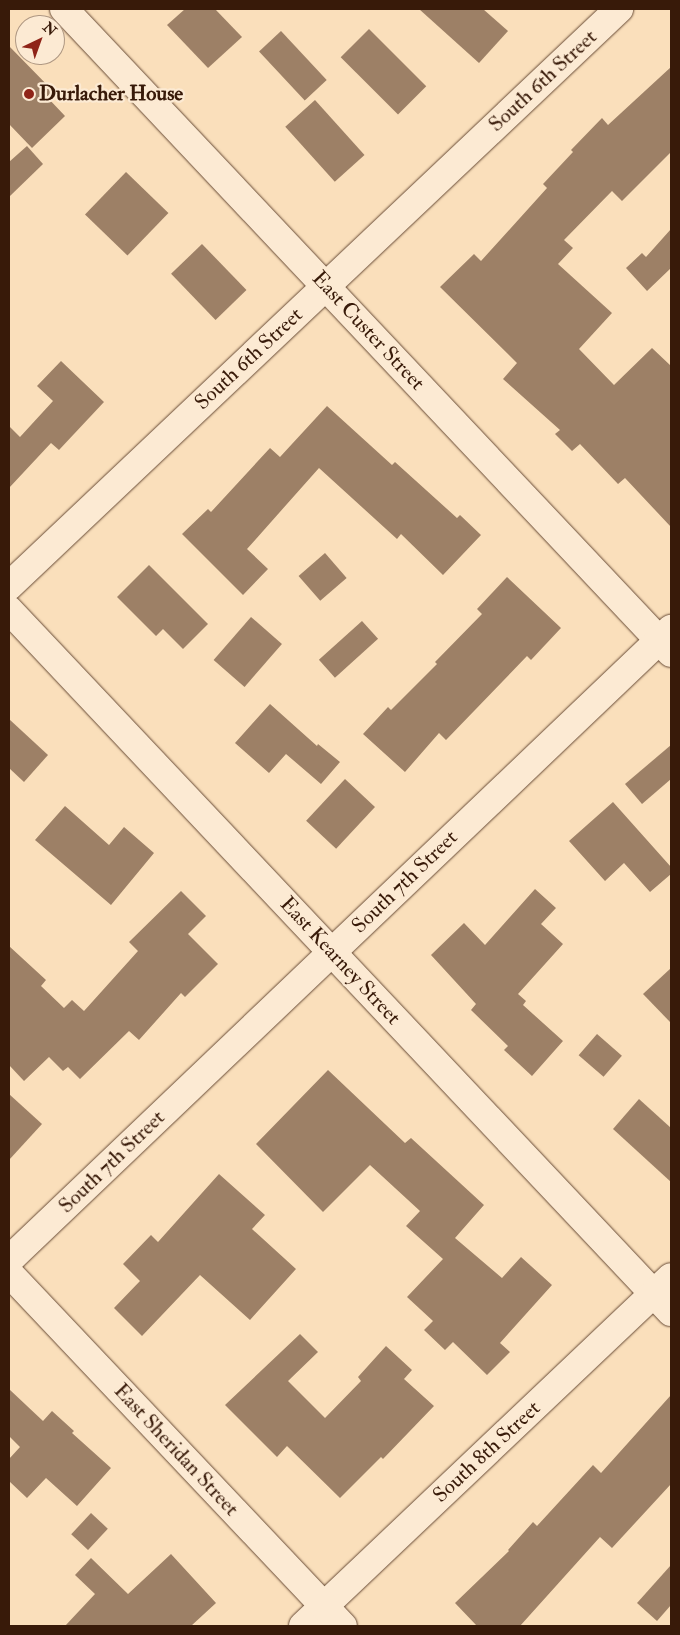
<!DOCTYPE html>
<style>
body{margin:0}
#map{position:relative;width:680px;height:1635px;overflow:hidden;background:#fadfbb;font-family:"IM FELL Double Pica",serif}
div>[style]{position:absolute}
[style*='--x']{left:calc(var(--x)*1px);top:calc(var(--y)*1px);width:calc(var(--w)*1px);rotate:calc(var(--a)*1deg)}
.building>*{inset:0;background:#9d8066;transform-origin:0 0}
.roads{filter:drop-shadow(0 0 1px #684b36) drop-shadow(0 0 1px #684b36)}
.street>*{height:28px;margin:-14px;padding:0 14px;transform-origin:14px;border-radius:14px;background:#fcead3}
.secondary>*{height:28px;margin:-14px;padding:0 14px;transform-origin:14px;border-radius:14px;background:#fcead3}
.dots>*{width:14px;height:14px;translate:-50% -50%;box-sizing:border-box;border:2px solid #fcead3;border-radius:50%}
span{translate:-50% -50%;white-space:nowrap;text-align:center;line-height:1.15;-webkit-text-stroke:4.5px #fcead3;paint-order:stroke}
.street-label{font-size:21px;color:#381a09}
.poi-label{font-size:21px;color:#381a09;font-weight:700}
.left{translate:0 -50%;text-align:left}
.frame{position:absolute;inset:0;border:10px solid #381a09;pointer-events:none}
.north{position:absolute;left:15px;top:15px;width:50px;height:50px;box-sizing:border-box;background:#fcead3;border:1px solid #ae9782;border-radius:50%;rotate:42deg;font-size:14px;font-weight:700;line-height:20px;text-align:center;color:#381a09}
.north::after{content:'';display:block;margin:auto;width:18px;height:22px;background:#8f2418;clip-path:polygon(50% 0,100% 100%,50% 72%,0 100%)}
</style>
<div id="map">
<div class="building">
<i style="clip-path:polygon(185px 9px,215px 9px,242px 37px,208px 68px,167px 25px)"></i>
<i style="clip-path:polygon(419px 9px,483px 9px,508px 31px,479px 63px)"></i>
<i style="left:369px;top:29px;width:81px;height:40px;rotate:45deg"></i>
<i style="left:281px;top:31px;width:67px;height:30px;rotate:47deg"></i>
<i style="clip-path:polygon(9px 46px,53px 91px,47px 97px,65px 116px,32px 148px,9px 124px)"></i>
<i style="clip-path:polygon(671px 67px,671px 152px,622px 201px,612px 191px,564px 240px,573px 248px,558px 264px,612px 313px,579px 349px,614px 385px,652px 348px,671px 366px,671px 527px,625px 478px,618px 484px,580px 444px,572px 451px,555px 434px,560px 430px,503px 379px,517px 363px,440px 287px,474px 254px,481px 261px,547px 188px,543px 184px,573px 152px,571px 150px,602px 118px,608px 125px)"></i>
<i style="left:315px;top:100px;width:74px;height:40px;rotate:48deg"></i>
<i style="clip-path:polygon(27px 146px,43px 164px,9px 197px,9px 162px)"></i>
<i style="left:126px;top:172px;width:59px;height:59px;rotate:44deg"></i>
<i style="clip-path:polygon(671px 229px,671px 268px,647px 291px,626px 268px,642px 253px,646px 257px)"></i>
<i style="left:202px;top:244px;width:64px;height:43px;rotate:46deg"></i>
<i style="clip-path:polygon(61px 361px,104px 402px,59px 450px,51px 443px,9px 488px,9px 426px,20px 437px,53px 401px,37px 386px)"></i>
<i style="clip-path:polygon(327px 406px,392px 465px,395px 462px,457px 518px,460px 515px,481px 535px,443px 575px,401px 534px,397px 539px,319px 468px,247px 549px,268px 569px,243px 595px,182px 534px,208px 509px,211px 512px,270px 448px,280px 457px)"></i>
<i style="left:325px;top:553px;width:33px;height:35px;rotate:49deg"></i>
<i style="clip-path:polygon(149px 565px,208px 624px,183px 649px,163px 629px,156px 636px,117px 597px)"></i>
<i style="clip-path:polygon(507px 577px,561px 628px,531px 660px,527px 656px,446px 740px,439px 733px,405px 772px,363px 734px,388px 707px,391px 710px,437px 664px,435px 662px,482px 614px,477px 609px)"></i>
<i style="left:251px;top:617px;width:41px;height:57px;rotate:41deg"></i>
<i style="left:362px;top:621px;width:24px;height:58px;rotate:48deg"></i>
<i style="clip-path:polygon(270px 704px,317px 746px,318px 744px,340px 762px,321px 784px,286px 754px,269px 773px,235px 743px)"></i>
<i style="clip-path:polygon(9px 719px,48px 755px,24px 782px,9px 768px)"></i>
<i style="clip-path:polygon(671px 745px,671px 779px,642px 804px,625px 784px)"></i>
<i style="left:345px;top:779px;width:41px;height:57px;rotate:43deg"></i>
<i style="clip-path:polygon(613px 802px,671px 867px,671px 874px,650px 892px,624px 863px,605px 881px,569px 841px)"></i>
<i style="clip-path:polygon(65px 806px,109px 845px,124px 827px,154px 853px,111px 905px,35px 840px)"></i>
<i style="clip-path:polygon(535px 889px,556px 908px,541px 924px,563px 944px,518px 994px,526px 1001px,523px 1005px,563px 1041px,532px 1076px,504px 1050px,508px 1046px,471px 1010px,476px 1004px,431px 955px,464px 923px,485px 945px)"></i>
<i style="clip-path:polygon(181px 891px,206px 916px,188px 934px,218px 964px,185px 997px,181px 993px,139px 1040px,129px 1031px,80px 1079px,68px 1067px,63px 1071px,49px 1057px,24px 1081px,9px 1065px,9px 946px,46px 980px,41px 986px,64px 1008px,72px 1000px,84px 1011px,138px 951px,129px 942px)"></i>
<i style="clip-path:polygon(671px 968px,671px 1023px,643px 994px)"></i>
<i style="left:597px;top:1034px;width:33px;height:28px;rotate:41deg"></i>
<i style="clip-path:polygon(328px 1070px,405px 1143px,411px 1138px,484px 1205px,455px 1238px,502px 1278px,521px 1257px,552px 1285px,500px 1343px,510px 1352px,487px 1375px,453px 1342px,445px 1350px,424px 1330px,433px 1321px,407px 1297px,443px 1259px,406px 1226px,420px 1211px,370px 1165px,323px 1212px,256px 1144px)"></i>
<i style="clip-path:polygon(9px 1094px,42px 1124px,9px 1160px)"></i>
<i style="clip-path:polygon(639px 1099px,671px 1128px,671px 1182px,613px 1129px)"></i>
<i style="clip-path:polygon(219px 1174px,265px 1215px,252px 1229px,296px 1269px,250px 1320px,200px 1275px,142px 1336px,114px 1308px,140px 1281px,123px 1264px,151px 1235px,158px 1242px)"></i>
<i style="clip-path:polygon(300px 1334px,318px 1352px,288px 1381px,325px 1418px,361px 1381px,358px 1377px,386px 1346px,412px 1370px,404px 1379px,434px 1406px,383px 1459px,381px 1457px,340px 1498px,287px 1446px,277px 1457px,225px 1405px)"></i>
<i style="clip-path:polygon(9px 1389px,43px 1421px,52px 1411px,74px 1431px,72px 1433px,111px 1468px,77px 1506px,46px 1478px,27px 1498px,9px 1481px,9px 1459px,20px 1447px,9px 1436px)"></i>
<i style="clip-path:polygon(671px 1395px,671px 1484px,612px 1548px,600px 1537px,520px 1626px,477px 1626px,455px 1603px,509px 1551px,508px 1550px,533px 1522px,537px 1526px,593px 1465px,601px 1473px)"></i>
<i style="left:91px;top:1513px;width:23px;height:29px;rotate:43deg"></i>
<i style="clip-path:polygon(171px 1554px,216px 1603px,191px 1626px,65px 1626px,95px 1594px,75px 1575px,91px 1558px,128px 1594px)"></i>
<i style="clip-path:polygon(671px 1565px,671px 1605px,657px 1621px,637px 1603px)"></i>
</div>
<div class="roads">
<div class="street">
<i style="--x:64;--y:9;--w:885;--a:46.69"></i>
<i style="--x:9;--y:586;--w:840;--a:-43.41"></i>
<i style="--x:9;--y:610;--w:965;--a:46.68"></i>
<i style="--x:9;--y:1260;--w:915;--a:-43.63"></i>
<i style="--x:303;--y:1626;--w:507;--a:-43.48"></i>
</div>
<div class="secondary">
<i style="--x:9;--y:1273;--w:486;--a:46.6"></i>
</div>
</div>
<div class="dots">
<i style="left:29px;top:94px;background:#8f2418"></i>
</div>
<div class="street-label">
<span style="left:543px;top:81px;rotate:-43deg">South 6th Street</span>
<span style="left:368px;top:331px;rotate:47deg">East Custer Street</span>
<span style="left:249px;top:359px;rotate:-43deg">South 6th Street</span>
<span style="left:405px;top:882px;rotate:-44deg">South 7th Street</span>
<span style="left:340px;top:961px;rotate:47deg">East Kearney Street</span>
<span style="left:112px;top:1162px;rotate:-44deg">South 7th Street</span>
<span style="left:176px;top:1450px;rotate:47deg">East Sheridan Street</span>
<span style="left:487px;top:1452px;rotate:-43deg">South 8th Street</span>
</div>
<div class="poi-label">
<span class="left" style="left:39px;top:94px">Durlacher House</span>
</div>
<div class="frame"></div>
<div class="north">N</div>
</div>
